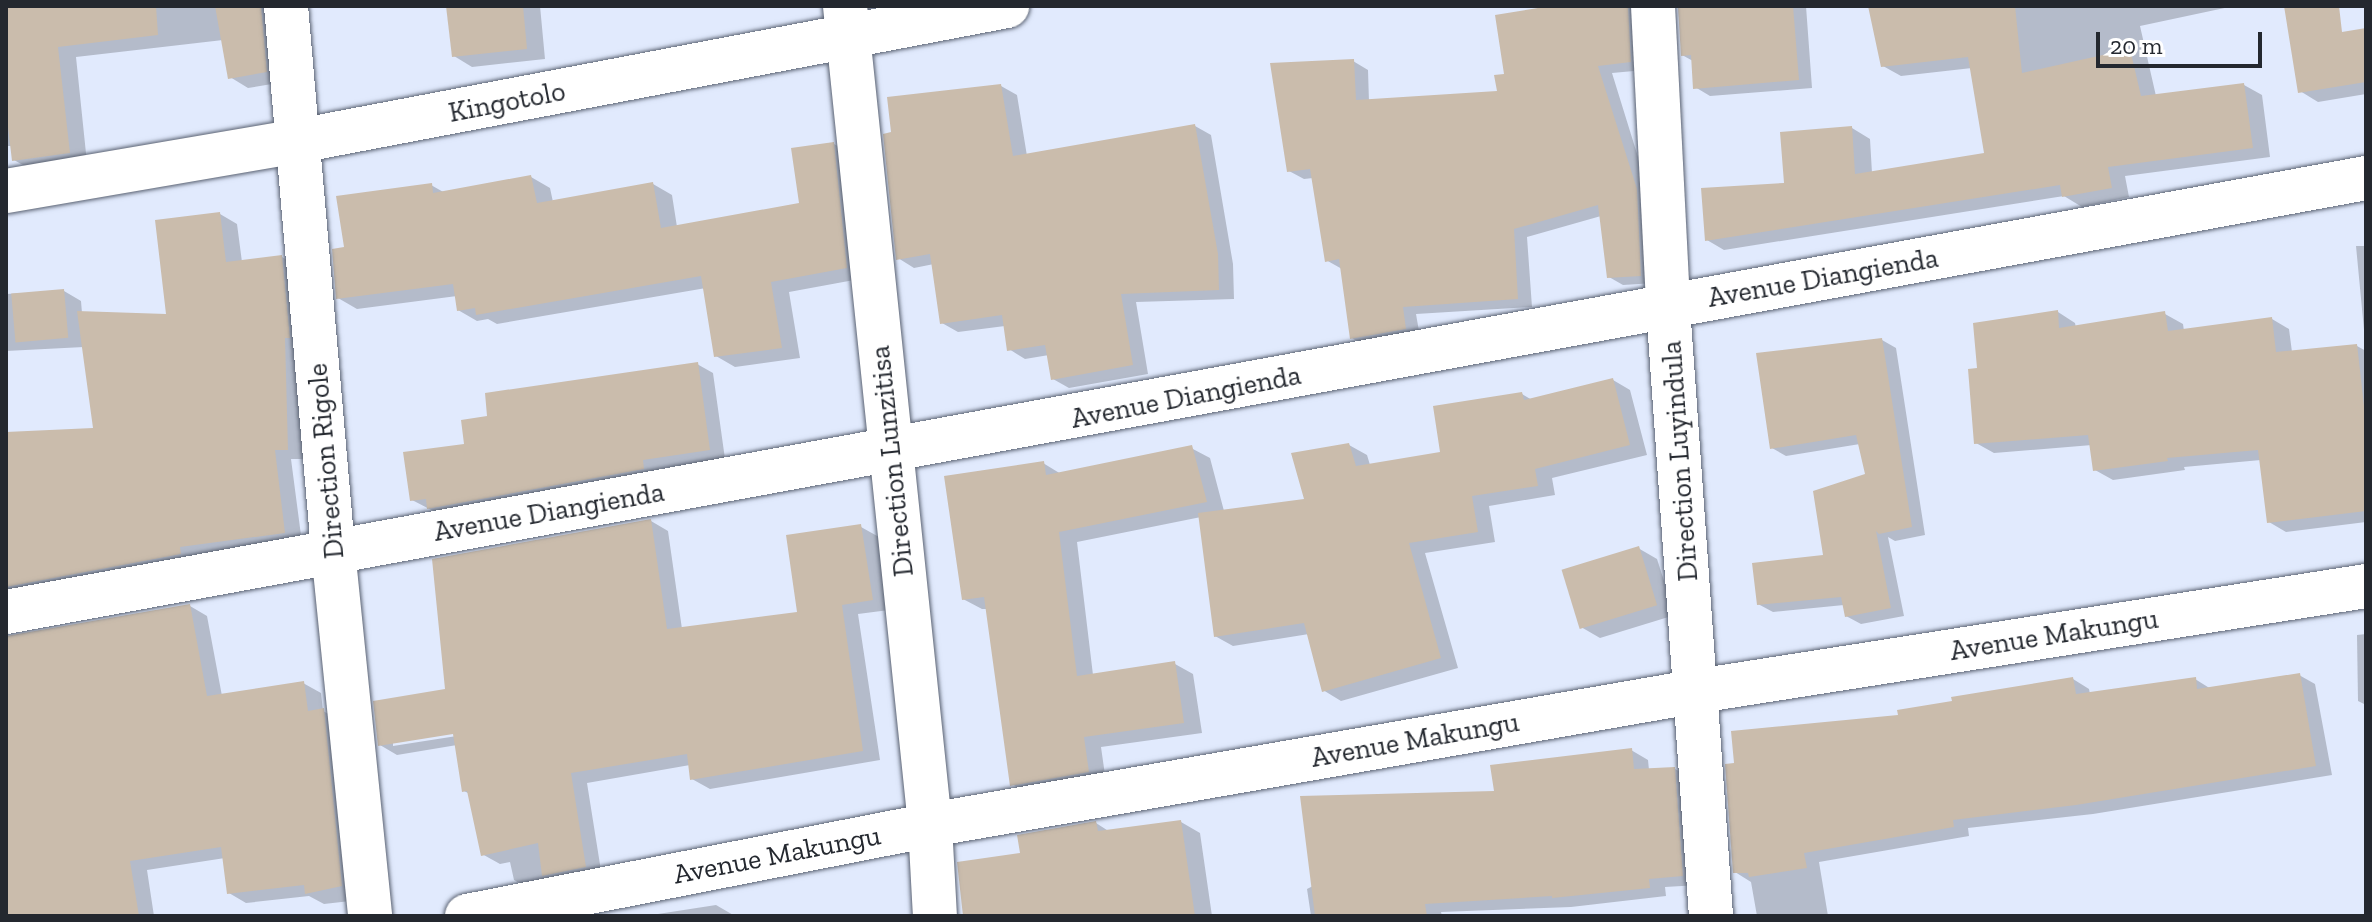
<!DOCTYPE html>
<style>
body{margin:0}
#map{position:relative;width:2372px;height:922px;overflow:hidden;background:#e1eafd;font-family:"Zilla Slab",serif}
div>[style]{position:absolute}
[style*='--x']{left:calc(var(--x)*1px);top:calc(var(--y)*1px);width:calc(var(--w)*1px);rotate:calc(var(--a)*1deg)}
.shadow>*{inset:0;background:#0003}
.building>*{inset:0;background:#cabcac;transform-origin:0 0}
.roads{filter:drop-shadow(0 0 2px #5a6272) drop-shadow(0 0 2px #5a6272)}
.minor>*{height:44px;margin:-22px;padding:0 22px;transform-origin:22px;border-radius:22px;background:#fff}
span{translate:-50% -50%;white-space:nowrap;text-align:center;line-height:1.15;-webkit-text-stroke:6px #fff;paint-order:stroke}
.street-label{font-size:28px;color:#24282f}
.frame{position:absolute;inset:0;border:8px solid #24282f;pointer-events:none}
.scale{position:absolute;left:2096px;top:32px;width:166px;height:36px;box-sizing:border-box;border:4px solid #24282f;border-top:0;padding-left:10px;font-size:24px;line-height:28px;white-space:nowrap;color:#24282f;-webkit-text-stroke:6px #fff;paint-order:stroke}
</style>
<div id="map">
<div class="shadow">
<i style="clip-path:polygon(27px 6px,284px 6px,284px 82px,248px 88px,230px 77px,223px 40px,76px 57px,87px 163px,32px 170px,14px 160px,12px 146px,6px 146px,6px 8px)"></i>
<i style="clip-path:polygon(448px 6px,540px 6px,545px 59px,472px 67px,454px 56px)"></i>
<i style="clip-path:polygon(1555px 6px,1644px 6px,1645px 70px,1612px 73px,1651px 199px,1655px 283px,1623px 285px,1609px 277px,1601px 216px,1527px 237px,1532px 307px,1416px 314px,1420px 337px,1366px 347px,1352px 338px,1342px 269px,1326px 260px,1313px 178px,1304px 179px,1289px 171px,1353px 61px,1368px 70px,1369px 102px,1499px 93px,1507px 75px)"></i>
<i style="clip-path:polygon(1678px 6px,1806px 6px,1812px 88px,1710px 96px,1695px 87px,1693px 61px,1682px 55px)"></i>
<i style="clip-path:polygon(1870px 6px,2234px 6px,2140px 26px,2156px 96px,2244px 85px,2262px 95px,2270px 157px,2125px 176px,2129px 197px,2082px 207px,2064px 196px,1724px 250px,1707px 240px,1786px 185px,1852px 128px,1870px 139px,1872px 173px,1987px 155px,1972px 68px,1901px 76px,1883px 66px)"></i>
<i style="clip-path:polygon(2366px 30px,2366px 94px,2318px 102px,2300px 91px)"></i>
<i style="clip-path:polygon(1001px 86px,1017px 95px,1027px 156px,1195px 126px,1211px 135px,1233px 264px,1234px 299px,1136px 302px,1148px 374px,1069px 388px,1053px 379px,1049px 355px,1025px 359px,1009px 349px,1005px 326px,958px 332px,942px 323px,934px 264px,914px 268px,898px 258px)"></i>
<i style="clip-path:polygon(834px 144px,852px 154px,865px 278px,789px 292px,800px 358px,735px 367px,716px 356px,706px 288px,497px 324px,488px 319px,477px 321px,458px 310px,457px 296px,357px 309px,338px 298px,346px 249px,431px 185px,445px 193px,531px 177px,550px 188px,553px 202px,653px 184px,672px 195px,677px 227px,802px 205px)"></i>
<i style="clip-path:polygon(220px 214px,237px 224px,242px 262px,282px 257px,299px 267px,304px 459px,291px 459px,302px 543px,6px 604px,6px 434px,95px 430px,84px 347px,6px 351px,6px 294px,64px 291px,81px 301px,82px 313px,168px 317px)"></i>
<i style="clip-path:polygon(2356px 246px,2366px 246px,2366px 522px,2286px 532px,2269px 522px,2261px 460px,2184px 467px,2185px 470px,2113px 480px,2095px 470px,2092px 445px,1994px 453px,1976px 443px,1979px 370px,2058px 312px,2075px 323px,2076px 328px,2165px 314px,2183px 324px,2184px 331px,2272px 319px,2289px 329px,2292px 352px,2357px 346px,2366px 351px)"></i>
<i style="clip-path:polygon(1882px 340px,1896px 348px,1925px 535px,1895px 541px,1888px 537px,1904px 616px,1861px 624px,1846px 616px,1844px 605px,1773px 612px,1758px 604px,1825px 557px,1867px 476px,1860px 444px,1786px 456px,1772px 448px)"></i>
<i style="clip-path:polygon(697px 364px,713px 373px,725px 459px,658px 469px,659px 478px,445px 517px,412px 500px,466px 446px,490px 418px)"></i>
<i style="clip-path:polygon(1613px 380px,1630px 390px,1647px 455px,1552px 478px,1555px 495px,1489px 506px,1495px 542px,1425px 553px,1458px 668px,1341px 701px,1323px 690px,1309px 634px,1233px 646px,1215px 636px,1201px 517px,1077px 542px,1093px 675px,1175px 664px,1193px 674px,1202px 733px,1101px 747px,1106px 782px,1030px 795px,1012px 784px,987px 609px,982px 609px,963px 599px,1043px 463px,1061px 474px,1191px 448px,1210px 458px,1224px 511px,1306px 501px,1349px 445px,1367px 455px,1370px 465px,1442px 454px,1522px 394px,1532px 400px)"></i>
<i style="clip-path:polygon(evenodd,651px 521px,668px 531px,682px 629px,800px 614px,861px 527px,879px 537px,889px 610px,858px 614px,880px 760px,710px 789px,692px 779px,690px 765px,587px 783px,602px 877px,532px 890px,514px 880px,510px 862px,500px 864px,482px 854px,470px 794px,464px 791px,457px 745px,397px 755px,380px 745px,651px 521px,463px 731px,463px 735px,393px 746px,393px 742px,463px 731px)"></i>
<i style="clip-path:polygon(1638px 548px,1657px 559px,1675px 615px,1600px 638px,1581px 627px)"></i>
<i style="clip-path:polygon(190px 606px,207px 616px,222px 696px,303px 683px,321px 693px,323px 711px,341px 721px,359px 900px,324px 904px,309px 896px,246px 903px,229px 893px,225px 858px,147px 870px,154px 916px,6px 916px,6px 638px)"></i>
<i style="clip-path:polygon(2366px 634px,2366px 705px,2358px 701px,2357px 635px)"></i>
<i style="clip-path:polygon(2299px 675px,2315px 684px,2332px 775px,2093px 814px,1968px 828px,1969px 836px,1819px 862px,1828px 916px,1757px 916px,1751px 882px,1735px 872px,1900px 717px,2073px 679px,2089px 689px,2090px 694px,2195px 679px,2211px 689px)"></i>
<i style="clip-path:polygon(1631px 750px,1648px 760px,1649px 770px,1675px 769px,1692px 778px,1699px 885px,1665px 887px,1666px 896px,1571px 907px,1441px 912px,1442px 916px,1311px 916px,1307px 889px,1496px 793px)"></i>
<i style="clip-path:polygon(1181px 822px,1200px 833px,1212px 916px,965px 916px,1022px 855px,1096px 823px,1110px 832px)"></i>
<i style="clip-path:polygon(716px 905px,735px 916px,645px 916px)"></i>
</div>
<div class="building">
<i style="clip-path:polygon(6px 6px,156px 6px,158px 35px,58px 47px,70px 153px,12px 161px,6px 110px)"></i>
<i style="clip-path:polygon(215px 6px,261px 6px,267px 72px,228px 79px)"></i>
<i style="clip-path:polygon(446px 6px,523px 6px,527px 49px,452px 57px)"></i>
<i style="clip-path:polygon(1550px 6px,1628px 6px,1631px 62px,1598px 66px,1637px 189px,1641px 276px,1607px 278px,1598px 205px,1514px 229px,1518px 299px,1403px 307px,1406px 329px,1350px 339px,1339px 259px,1325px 262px,1310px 169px,1287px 172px,1270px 63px,1354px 59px,1356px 100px,1497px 91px,1494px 75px,1504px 74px,1495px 15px)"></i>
<i style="clip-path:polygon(1678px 6px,1793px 6px,1799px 80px,1693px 89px,1691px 55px,1681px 56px)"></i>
<i style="clip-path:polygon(1868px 6px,2015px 6px,2022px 73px,2130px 49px,2141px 96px,2244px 83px,2253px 148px,2108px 167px,2112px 188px,2062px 197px,2060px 185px,1705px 241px,1701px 188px,1784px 183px,1780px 132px,1852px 126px,1855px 174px,1984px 153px,1968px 57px,1881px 67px)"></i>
<i style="clip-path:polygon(2284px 6px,2339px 6px,2342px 32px,2366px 28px,2366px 82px,2298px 93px)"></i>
<i style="clip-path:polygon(1001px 84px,1013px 156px,1195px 124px,1218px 254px,1219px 290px,1121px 294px,1133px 365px,1051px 380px,1045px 345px,1007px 351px,1002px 315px,940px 324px,930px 254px,896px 260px,883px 134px,891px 132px,887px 97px)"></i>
<i style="clip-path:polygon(834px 142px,847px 268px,771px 282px,782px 348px,714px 357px,701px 276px,476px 315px,475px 308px,457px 311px,453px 284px,336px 299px,332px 249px,344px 247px,336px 196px,432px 183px,433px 193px,531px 175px,537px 203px,653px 182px,661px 228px,799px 203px,791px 148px)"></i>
<i style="clip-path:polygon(220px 212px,226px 262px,282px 255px,290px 338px,285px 338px,288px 450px,275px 450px,285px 533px,180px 547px,181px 554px,6px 587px,6px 432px,93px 428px,77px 311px,166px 314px,155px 220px)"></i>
<i style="left:64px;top:289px;width:49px;height:53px;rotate:85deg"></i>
<i style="clip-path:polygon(2058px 310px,2059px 328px,2165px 311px,2168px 331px,2272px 317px,2276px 352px,2357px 344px,2366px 424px,2366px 511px,2267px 523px,2258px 450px,2167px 458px,2168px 461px,2093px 471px,2088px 435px,1974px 444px,1968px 369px,1977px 368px,1973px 323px)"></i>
<i style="clip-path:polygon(1882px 338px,1912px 527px,1879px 534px,1876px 531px,1891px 608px,1845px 617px,1841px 597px,1757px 605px,1752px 563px,1823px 555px,1813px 491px,1865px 474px,1856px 435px,1770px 449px,1756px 353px)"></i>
<i style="clip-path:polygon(698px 362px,710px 450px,643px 460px,644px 469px,427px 509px,426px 499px,410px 501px,403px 452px,464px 444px,461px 420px,487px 416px,485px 393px)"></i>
<i style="clip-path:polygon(1613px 378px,1630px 445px,1535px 469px,1538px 486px,1472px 496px,1478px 532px,1409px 543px,1441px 658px,1322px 692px,1304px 623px,1214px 637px,1198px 513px,1304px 499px,1291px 453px,1349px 443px,1356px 466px,1440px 452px,1433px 406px,1522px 392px,1524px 400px)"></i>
<i style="clip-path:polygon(1192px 445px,1207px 502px,1059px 532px,1077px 676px,1175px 661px,1184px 723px,1084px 737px,1089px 772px,1010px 786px,984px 597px,962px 600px,944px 476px,1044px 461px,1046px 475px)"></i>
<i style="clip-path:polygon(651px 519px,667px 629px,797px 612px,786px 535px,861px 524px,873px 600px,842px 605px,863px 751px,690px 780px,687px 754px,571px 773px,586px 867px,542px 876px,538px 843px,481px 856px,467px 791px,462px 792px,453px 734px,378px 746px,373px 701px,445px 689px,432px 559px)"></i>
<i style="left:1639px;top:546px;width:62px;height:81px;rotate:73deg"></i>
<i style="clip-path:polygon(190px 604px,207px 696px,304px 681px,308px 711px,324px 708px,342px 886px,305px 894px,304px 885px,227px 894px,221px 847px,130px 861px,139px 916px,6px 916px,6px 636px)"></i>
<i style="clip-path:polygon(2300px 673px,2316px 766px,2076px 805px,1953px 820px,1954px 827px,1804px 853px,1807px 868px,1749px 877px,1748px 873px,1733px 873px,1725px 764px,1734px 763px,1731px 731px,1898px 715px,1897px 710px,1952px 701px,1951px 697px,2073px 677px,2076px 694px,2196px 677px,2197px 689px)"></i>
<i style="clip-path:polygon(1632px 748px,1634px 769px,1675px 767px,1683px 876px,1649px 879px,1650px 888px,1552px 898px,1552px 896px,1425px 904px,1427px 916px,1315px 916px,1300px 796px,1494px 791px,1490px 765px)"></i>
<i style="clip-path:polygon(1181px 820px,1195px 916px,963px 916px,957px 862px,1020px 853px,1017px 835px,1096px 821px,1098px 831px)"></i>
</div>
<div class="roads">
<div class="minor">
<i style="--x:286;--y:6;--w:546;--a:85.06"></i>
<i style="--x:333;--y:550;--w:368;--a:84.2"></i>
<i style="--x:845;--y:6;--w:823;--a:84.07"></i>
<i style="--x:930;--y:825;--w:91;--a:86.9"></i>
<i style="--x:1653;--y:6;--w:301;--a:87.1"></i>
<i style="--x:1668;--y:307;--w:611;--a:85.96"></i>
<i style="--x:6;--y:191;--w:296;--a:-9.7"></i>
<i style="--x:298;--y:141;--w:722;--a:-10.78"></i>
<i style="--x:6;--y:612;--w:2400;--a:-10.42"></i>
<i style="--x:467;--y:916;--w:472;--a:-11.1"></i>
<i style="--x:930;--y:825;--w:780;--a:-9.9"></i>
<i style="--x:1698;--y:691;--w:676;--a:-8.93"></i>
</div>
</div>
<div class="street-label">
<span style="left:507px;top:102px;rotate:-11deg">Kingotolo</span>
<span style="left:1823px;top:278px;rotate:-10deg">Avenue Diangienda</span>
<span style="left:1186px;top:397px;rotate:-11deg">Avenue Diangienda</span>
<span style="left:326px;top:461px;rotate:-95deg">Direction Rigole</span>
<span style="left:892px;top:461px;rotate:-96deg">Direction Lunzitisa</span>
<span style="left:1680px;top:461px;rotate:-94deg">Direction Luyindula</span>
<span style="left:549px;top:512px;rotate:-10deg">Avenue Diangienda</span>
<span style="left:2054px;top:635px;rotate:-9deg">Avenue Makungu</span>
<span style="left:1415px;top:740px;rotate:-10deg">Avenue Makungu</span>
<span style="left:777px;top:855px;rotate:-11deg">Avenue Makungu</span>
</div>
<div class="frame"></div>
<div class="scale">20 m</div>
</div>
